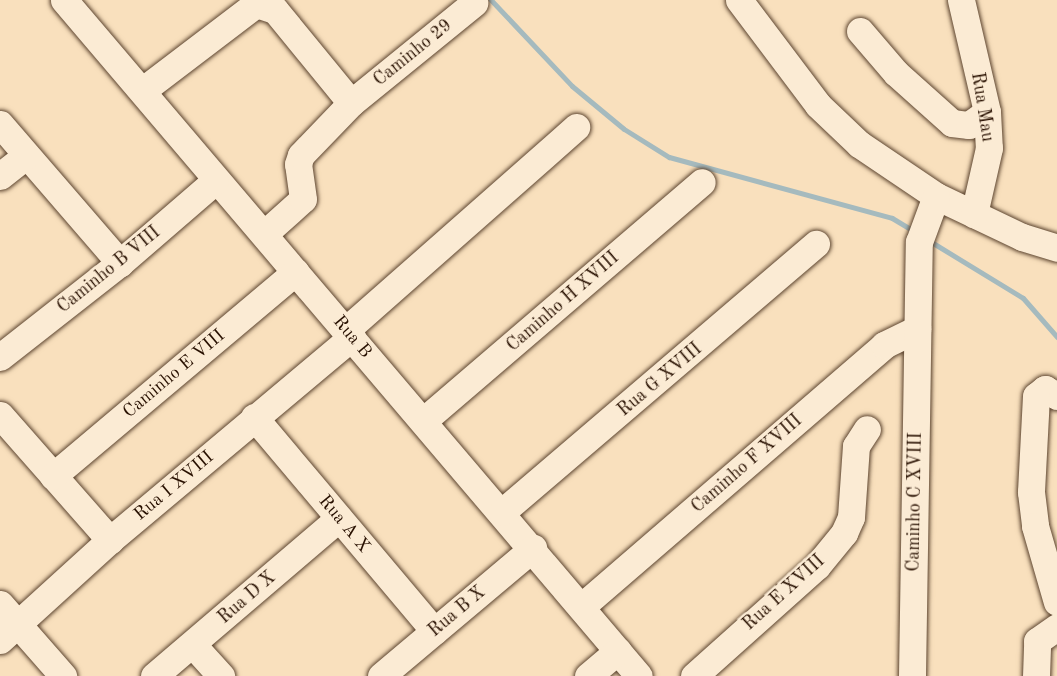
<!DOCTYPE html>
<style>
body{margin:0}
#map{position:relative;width:1057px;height:676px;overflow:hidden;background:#f9e0bd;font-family:"Old Standard TT",serif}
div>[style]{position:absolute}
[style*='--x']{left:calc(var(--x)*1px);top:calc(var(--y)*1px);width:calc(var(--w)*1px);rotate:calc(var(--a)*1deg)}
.stream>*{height:5px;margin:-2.5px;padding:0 2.5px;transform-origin:2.5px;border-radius:2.5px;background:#a5babe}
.roads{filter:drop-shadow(0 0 2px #5c442f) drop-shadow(0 0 2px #5c442f)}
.minor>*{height:27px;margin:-13.5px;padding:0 13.5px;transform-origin:13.5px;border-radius:13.5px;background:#fbebd4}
span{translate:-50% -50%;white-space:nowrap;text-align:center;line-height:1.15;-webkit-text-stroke:5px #fbebd4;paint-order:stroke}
.street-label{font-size:18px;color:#281000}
</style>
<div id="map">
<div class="stream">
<i style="--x:491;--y:0;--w:118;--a:46.7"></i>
<i style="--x:572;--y:86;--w:67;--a:39.6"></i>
<i style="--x:624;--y:129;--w:53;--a:31.9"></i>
<i style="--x:669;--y:157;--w:231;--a:15.3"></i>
<i style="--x:892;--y:218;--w:27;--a:31"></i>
<i style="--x:928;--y:240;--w:111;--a:31.4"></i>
<i style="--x:1023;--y:298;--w:52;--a:48.9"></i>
</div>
<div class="roads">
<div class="minor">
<i style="--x:64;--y:0;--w:887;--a:49.62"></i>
<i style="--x:739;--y:0;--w:131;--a:53"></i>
<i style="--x:818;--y:105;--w:57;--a:43.6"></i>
<i style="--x:859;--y:144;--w:93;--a:34"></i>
<i style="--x:936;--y:196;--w:95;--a:25.5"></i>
<i style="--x:1022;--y:237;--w:37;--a:17"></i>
<i style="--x:961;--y:0;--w:115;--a:76.9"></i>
<i style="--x:987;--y:112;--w:36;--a:87"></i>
<i style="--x:989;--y:148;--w:68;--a:102.8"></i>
<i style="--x:860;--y:31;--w:55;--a:49.4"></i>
<i style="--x:896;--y:73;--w:75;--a:41.8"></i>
<i style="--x:952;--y:123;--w:17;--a:7"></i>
<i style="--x:969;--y:125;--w:22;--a:-36"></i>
<i style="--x:143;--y:90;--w:142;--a:-37.3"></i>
<i style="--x:256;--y:4;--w:20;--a:18"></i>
<i style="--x:275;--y:10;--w:120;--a:50.7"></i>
<i style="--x:0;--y:124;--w:184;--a:49.2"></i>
<i style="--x:0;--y:176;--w:33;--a:-38"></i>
<i style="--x:264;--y:234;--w:52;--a:-41.9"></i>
<i style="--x:303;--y:199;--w:35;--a:-98"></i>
<i style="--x:298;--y:164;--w:9;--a:-72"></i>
<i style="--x:301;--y:155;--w:72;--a:-46.1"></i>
<i style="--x:351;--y:103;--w:159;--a:-39.1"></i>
<i style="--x:346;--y:330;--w:307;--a:-41.4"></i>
<i style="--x:0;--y:357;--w:152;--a:-38.1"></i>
<i style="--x:120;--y:263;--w:125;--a:-40.8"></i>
<i style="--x:1057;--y:396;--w:14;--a:-150"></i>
<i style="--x:1045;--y:389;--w:11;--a:142"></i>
<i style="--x:1036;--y:396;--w:96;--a:93"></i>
<i style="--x:1031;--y:492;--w:34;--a:83"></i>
<i style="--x:1035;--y:526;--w:79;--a:73.9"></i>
<i style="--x:0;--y:415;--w:167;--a:48.7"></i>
<i style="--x:254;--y:417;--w:280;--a:49.9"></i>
<i style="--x:423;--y:421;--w:367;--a:-40.6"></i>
<i style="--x:53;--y:476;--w:317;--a:-40.1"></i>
<i style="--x:502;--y:512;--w:413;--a:-40.5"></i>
<i style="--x:0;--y:604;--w:96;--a:48.8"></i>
<i style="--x:581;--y:607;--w:401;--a:-40.8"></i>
<i style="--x:884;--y:345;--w:37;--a:-26"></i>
<i style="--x:0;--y:640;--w:149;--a:-42.3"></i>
<i style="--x:110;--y:540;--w:316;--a:-40"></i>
<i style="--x:193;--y:645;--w:42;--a:47.9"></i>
<i style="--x:154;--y:676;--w:243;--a:-40.5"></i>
<i style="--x:381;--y:676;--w:199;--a:-40.1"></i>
<i style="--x:588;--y:676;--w:39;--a:-40"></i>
<i style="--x:694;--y:676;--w:165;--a:-41.8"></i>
<i style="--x:817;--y:566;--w:43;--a:-50.7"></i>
<i style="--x:844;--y:533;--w:17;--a:-66"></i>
<i style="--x:851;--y:517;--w:71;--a:-86"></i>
<i style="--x:856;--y:446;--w:20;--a:-57"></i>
<i style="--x:912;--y:676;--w:434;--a:-89.1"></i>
<i style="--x:919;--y:242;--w:49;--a:-69.7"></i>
<i style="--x:1036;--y:676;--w:35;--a:-88"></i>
<i style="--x:1037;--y:641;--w:24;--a:-35"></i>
</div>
</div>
<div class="street-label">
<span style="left:413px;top:53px;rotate:-39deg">Caminho 29</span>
<span style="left:982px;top:107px;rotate:81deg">Rua Mau</span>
<span style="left:109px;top:270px;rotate:-39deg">Caminho B VIII</span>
<span style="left:563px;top:302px;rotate:-41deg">Caminho H XVIII</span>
<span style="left:352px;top:337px;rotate:50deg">Rua B</span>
<span style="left:174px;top:374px;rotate:-40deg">Caminho E VIII</span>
<span style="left:660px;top:380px;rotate:-40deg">Rua G XVIII</span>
<span style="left:747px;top:464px;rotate:-41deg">Caminho F XVIII</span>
<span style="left:174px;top:486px;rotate:-40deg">Rua I XVIII</span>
<span style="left:915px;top:502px;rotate:-89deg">Caminho C XVIII</span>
<span style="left:344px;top:524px;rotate:50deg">Rua A X</span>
<span style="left:784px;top:593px;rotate:-42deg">Rua E XVIII</span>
<span style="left:247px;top:598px;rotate:-41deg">Rua D X</span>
<span style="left:457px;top:612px;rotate:-40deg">Rua B X</span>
</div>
</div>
